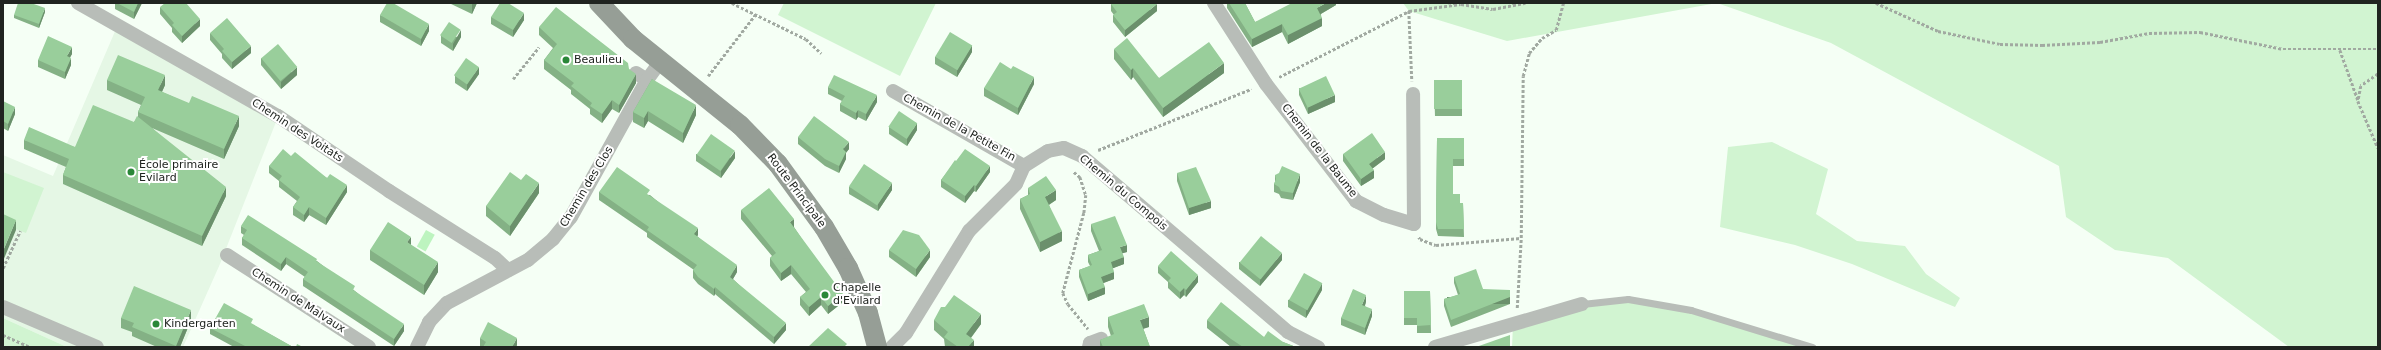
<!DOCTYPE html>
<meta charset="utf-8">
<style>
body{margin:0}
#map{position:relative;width:2381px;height:350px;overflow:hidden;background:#f5fff5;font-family:"DejaVu Sans",sans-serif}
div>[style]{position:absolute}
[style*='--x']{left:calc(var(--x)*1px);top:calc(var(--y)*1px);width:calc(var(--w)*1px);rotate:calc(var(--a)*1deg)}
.built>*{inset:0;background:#e5f7e5}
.green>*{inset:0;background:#d1f4d1}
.water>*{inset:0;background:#bdf4bf;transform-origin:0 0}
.path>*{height:2.5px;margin-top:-1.25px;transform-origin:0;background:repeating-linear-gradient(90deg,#a1a9a1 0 3px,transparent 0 5px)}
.lane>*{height:7px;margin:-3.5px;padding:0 3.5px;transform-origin:3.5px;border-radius:3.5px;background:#b8bdb8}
.street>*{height:14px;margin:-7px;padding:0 7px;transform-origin:7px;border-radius:7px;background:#b8bdb8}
.secondary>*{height:20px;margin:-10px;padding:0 10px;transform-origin:10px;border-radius:10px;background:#969e96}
.wall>*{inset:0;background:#84b185}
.shaded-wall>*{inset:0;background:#6b906c;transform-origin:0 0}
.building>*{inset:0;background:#99ce9b;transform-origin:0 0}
.dots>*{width:11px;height:11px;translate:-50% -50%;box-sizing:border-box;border:2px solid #fff;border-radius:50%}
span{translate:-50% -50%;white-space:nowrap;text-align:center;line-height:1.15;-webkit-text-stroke:4px #fff;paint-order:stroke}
.poi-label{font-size:11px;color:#202420}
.left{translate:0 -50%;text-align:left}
.street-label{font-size:11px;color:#202420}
.frame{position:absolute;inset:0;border:4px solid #202420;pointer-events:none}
</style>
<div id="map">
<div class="built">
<i style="clip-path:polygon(116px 29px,276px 122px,220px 264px,183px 347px,67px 347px,3px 318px,3px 155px,53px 176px)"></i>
</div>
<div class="green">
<i style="clip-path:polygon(784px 3px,936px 3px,900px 76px,778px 15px)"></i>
<i style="clip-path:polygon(1403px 3px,2378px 3px,2378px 347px,2289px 347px,2168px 258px,2115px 250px,2066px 217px,2059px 166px,1831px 43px,1717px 3px,1507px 41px,1409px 11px)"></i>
<i style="clip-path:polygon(1772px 142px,1828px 169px,1816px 214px,1857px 241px,1905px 246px,1926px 274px,1960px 298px,1955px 307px,1852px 264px,1795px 245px,1720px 227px,1728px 147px)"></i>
<i style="clip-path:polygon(3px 172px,44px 188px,26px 233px,3px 224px)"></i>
<i style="clip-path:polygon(1628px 299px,1691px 310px,1812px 347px,1512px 347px,1513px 325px,1582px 304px)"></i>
<i style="clip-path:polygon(3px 318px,67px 347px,3px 347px)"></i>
</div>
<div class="water">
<i style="left:426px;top:230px;width:10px;height:19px;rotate:29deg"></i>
</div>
<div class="path">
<i style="--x:732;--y:3;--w:82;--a:25.9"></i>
<i style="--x:806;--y:39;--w:21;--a:43"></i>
<i style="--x:1876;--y:3;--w:68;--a:24.3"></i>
<i style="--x:1938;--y:31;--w:63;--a:11.8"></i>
<i style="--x:2000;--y:44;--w:42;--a:1.4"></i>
<i style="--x:2042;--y:45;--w:58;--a:-3"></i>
<i style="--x:2100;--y:42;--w:50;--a:-10.4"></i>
<i style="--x:2149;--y:33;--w:51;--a:-1.1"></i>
<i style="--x:2200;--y:32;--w:85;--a:11.6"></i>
<i style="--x:2283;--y:49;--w:95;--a:0"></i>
<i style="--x:1409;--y:11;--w:70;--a:87.5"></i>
<i style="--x:2340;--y:50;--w:53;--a:70.2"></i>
<i style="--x:2378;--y:74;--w:21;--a:145"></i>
<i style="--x:2361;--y:86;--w:15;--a:101"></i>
<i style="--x:2358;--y:101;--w:51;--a:66.9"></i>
<i style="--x:708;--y:76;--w:77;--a:-52.4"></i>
<i style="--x:1279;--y:77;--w:146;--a:-26.9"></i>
<i style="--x:1409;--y:11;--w:52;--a:-7.7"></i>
<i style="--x:1461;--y:4;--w:32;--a:9"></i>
<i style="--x:1493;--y:9;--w:33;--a:-11"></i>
<i style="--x:513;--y:79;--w:41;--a:-50.9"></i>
<i style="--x:1098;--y:150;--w:165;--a:-21.7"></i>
<i style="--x:1074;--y:172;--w:8;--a:40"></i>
<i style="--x:1080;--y:177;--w:19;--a:72"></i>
<i style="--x:1086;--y:195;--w:18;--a:96"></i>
<i style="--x:1084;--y:213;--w:83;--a:104.7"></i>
<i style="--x:1063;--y:293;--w:12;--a:66"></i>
<i style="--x:1068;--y:304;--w:32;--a:51"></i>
<i style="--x:1419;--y:237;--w:2;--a:63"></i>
<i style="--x:1420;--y:239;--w:17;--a:21"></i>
<i style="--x:1436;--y:245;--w:85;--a:-4.7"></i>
<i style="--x:3;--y:268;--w:41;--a:-65.3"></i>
<i style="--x:1517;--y:308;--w:70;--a:-86.7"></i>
<i style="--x:1521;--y:238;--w:162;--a:-89.3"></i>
<i style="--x:1523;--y:76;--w:24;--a:-75"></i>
<i style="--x:1529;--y:53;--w:20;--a:-49"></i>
<i style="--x:1542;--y:38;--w:16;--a:-30"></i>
<i style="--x:1556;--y:30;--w:28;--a:-75"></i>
<i style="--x:3;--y:335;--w:30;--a:24"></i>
</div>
<div class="lane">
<i style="--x:1582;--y:304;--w:46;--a:-6.2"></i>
<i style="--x:1628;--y:299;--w:64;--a:9.9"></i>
<i style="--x:1691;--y:310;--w:127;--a:17"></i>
</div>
<div class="street">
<i style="--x:78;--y:3;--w:230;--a:29.5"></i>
<i style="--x:278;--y:116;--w:134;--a:34"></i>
<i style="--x:389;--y:191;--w:125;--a:32.3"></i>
<i style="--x:495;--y:258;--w:18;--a:43"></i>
<i style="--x:1214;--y:3;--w:96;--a:57.3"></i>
<i style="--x:1266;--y:84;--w:148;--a:52.4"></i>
<i style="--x:1356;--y:201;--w:31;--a:27"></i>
<i style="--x:1384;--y:215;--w:31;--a:17"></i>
<i style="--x:1414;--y:224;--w:130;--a:-90.4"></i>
<i style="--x:636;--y:73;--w:13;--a:32"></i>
<i style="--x:893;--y:91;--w:151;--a:29.8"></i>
<i style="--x:227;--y:255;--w:169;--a:32.9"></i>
<i style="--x:3;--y:307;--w:102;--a:23.1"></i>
<i style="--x:417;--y:347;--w:28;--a:-64"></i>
<i style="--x:429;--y:322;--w:26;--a:-47"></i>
<i style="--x:447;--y:303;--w:92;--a:-28"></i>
<i style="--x:528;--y:260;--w:33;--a:-40"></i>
<i style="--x:553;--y:239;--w:28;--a:-51"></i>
<i style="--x:571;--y:217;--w:157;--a:-61"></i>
<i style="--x:647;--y:80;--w:22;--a:-54"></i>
<i style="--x:892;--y:347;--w:20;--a:-45"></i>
<i style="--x:906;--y:333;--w:120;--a:-58.3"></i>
<i style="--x:969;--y:231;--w:66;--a:-45"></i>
<i style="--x:1016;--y:184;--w:20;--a:-66"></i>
<i style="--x:1024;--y:166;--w:28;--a:-32"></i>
<i style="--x:1048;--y:151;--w:16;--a:-11"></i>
<i style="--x:1064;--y:148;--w:20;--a:24"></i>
<i style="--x:1082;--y:156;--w:271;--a:40.5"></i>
<i style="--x:1288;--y:332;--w:34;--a:27"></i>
<i style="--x:1089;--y:347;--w:4;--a:-76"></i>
<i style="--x:1090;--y:343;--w:12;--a:-20"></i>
<i style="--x:1435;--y:347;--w:153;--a:-16.3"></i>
</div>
<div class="secondary">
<i style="--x:599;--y:3;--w:50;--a:46.6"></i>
<i style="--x:633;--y:39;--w:137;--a:38.8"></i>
<i style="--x:740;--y:125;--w:54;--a:45.7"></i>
<i style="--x:778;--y:164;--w:78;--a:53.9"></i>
<i style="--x:824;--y:227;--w:48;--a:59.7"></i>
<i style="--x:848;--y:268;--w:49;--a:66"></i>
<i style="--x:868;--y:313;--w:35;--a:75"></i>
</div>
<div class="wall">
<i style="clip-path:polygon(115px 3px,142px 3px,134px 19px,115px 9px)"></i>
<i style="clip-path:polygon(449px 3px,477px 3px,472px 14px)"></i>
<i style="clip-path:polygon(1227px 3px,1245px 3px,1255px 22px,1336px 3px,1336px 5px,1321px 14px,1322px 26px,1288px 44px,1282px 32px,1252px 47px,1227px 8px)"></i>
<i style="clip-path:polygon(1111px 4px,1157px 11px,1125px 37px,1113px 22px,1113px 15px,1114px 15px,1111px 11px)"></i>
<i style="clip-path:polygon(160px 7px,200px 26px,182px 43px,172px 32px,172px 28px,160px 14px)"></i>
<i style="clip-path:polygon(45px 12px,39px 28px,14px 18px,14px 15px)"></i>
<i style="clip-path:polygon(380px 15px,429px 31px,421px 46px,380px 22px)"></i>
<i style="clip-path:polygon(491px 17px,524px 20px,513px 37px,491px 24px)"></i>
<i style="clip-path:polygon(539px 27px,629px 69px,636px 83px,619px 113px,612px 109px,602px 123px,590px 114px,590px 109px,571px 94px,571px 90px,544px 69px,544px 60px,553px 48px,539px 35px)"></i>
<i style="clip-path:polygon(210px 33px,251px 53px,232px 69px,222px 58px,222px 54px,210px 40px)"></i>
<i style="clip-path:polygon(441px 36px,461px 37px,453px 51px,441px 43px)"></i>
<i style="clip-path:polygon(1114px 49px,1159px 78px,1224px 73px,1163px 117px,1133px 77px,1131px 80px,1114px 59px)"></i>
<i style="clip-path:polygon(972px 52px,957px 77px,935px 64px,935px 57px)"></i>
<i style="clip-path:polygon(72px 54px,70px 57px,71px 65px,65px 79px,38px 67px,38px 60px)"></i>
<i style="clip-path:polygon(261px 58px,297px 75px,281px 89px,261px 65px)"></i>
<i style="clip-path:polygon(479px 74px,467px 91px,455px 83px,455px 76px)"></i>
<i style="clip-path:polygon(652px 79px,696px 115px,683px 143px,648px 121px,644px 128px,633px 122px,633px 112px)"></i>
<i style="clip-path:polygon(107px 80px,165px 85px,162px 92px,239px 126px,224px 159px,152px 128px,226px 196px,202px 246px,63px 184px,63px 175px,66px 167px,24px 149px,24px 140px,75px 147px,134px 122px,138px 117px,138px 112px,141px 105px,107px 90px)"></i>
<i style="clip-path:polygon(1462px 80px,1462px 116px,1435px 116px,1434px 87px)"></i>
<i style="clip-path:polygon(1034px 84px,1018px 115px,984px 96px,984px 88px)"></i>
<i style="clip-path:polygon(828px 87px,877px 102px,866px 121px,858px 117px,856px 120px,840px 111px,840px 104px,842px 101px,828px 94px)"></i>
<i style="clip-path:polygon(1299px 88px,1335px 102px,1308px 114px,1299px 95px)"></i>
<i style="clip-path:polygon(3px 101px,15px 114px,8px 131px,3px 128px)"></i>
<i style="clip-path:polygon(889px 127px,917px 130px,907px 146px,889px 134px)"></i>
<i style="clip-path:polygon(798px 137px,849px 149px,846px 152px,846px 159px,839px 173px,825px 166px,798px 144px)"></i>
<i style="clip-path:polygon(1437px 138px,1464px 138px,1464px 166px,1453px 166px,1453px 194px,1460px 203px,1463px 203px,1464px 237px,1438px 236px,1436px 229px)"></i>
<i style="clip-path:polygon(696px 154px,735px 158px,721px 178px,696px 161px)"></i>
<i style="clip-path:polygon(1343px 154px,1385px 159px,1372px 169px,1374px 178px,1361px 186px,1343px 161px)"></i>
<i style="clip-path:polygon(291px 156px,327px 178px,347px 192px,326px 225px,309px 215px,304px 222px,293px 215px,293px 207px,297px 201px,279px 187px,279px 181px,269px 173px,269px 166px)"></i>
<i style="clip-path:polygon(956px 161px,990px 172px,976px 192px,974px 191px,965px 203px,941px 187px,941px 180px)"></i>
<i style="clip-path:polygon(1177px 173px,1211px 208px,1189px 215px,1177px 181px)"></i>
<i style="clip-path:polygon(1275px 175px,1300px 182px,1293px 200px,1281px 198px,1279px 194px,1274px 192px,1274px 184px,1275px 182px)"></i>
<i style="clip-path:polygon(849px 187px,892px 190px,878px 211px,849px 194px)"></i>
<i style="clip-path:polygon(1028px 188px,1056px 200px,1049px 205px,1062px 241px,1040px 252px,1020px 209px,1020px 199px,1028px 195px)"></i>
<i style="clip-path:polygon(599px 192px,650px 195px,698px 235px,697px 236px,737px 272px,733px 279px,786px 330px,774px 344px,715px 294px,714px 296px,698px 284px,693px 278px,693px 270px,694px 270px,647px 237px,647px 233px,599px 200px)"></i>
<i style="clip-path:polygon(539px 193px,510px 236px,486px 216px,486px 206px)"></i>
<i style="clip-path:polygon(741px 210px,794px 227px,843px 302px,828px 314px,821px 305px,809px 316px,800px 305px,800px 297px,806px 292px,791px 274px,781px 281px,770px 266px,770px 258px,772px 256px,741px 219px)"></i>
<i style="clip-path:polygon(1091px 224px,1127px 252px,1122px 253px,1124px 264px,1113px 268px,1114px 279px,1103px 283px,1105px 294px,1088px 301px,1079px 277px,1079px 270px,1090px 266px,1088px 262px,1088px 255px,1099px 251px,1091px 231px)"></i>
<i style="clip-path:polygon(241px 226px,317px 261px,355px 291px,404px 331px,394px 346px,303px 286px,303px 279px,305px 277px,286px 264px,281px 271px,242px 245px,242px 238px,244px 235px,241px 233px)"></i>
<i style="clip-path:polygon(411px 245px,438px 272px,424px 295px,370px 260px,370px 250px)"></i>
<i style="clip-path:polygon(889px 250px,930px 257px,916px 277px,889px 257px)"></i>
<i style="clip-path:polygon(1282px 260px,1260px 286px,1239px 269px,1239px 262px)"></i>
<i style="clip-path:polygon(1158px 266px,1198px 282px,1186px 297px,1184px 295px,1180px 299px,1168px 288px,1168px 282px,1158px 273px)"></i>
<i style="clip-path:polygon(1454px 277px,1483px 289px,1510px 304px,1451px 327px,1444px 306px,1444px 299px,1458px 295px,1454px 283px)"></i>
<i style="clip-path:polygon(1322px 290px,1306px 318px,1288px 307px,1288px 300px)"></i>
<i style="clip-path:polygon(1404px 291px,1430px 291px,1431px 333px,1417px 333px,1417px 325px,1404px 325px)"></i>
<i style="clip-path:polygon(1366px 302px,1365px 306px,1372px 316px,1365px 335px,1341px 325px,1341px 318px)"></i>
<i style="clip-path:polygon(1108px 317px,1149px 327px,1143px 328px,1150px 347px,1100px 347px,1100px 340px,1111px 336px,1108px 327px)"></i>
<i style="clip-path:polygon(121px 318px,191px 320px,180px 347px,157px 347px,132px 336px,132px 332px,121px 328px)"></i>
<i style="clip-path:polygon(934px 320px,981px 324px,971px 338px,974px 347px,945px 347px,944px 339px,934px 330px)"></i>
<i style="clip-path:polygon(1207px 320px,1264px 337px,1283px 342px,1296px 347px,1231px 347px,1207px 328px)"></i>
<i style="clip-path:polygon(253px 325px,293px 347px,234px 347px,210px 334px,210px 328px)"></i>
<i style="clip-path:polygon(480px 338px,517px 345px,516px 347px,482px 347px,480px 346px)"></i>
</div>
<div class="shaded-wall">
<i style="clip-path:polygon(138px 3px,142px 3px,134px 19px,134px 12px)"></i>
<i style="clip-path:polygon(472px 3px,477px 3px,472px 14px)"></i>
<i style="clip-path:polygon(1326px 3px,1336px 3px,1336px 5px,1317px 16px,1317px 8px)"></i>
<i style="clip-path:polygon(1157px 4px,1157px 11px,1125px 37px,1125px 30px)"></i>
<i style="clip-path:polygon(45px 8px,45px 12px,39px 28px,39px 24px)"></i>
<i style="clip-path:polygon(524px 13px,524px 20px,513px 37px,513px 30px)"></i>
<i style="clip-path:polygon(1322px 18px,1322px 26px,1288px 44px,1288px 35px)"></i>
<i style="clip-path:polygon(200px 19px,200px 26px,182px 43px,182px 36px)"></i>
<i style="clip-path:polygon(429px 24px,429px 31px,421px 46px,421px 39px)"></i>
<i style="clip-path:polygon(1282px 24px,1282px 32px,1252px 47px,1252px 39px)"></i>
<i style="clip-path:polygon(461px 30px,461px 37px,453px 51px,453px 44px)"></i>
<i style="clip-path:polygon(972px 45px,972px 52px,957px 77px,957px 70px)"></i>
<i style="clip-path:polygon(251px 46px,251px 53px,232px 69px,232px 62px)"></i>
<i style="clip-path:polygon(72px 47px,72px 54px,67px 63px,67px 56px)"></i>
<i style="clip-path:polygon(71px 58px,71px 65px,65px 79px,65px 72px)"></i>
<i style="clip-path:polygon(1224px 63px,1224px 73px,1163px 117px,1163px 108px)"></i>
<i style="clip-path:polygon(297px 67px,297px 75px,281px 89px,281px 82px)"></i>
<i style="clip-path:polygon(479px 67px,479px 74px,467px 91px,467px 84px)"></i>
<i style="clip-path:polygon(1133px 68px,1133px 77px,1131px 80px,1131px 70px)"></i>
<i style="clip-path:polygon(636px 74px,636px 83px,619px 113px,619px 105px)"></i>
<i style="clip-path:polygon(165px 75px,165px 85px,158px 100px,158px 90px)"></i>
<i style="clip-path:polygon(1034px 77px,1034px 84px,1018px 115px,1018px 108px)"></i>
<i style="clip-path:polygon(877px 95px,877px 102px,866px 121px,866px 114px)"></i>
<i style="clip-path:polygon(1335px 95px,1335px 102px,1308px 114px,1308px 107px)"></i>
<i style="clip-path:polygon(612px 100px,612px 109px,602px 123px,602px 114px)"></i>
<i style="clip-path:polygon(696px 105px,696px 115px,683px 143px,683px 133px)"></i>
<i style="clip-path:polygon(15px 107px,15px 114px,8px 131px,8px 124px)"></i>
<i style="clip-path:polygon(858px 110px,858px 117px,856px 120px,856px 113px)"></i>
<i style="clip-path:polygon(648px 111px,648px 121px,644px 128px,644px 118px)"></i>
<i style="clip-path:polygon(239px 116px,239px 126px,224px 159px,224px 149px)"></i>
<i style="clip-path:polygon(917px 123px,917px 130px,907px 146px,907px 139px)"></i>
<i style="clip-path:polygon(849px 142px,849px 149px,843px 157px,843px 149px)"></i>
<i style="clip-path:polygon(735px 151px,735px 158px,721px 178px,721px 171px)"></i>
<i style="clip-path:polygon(846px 152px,846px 159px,839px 173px,839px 166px)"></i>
<i style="clip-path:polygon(1385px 152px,1385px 159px,1369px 171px,1369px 164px)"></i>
<i style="clip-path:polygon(990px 166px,990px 172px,976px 192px,976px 186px)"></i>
<i style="clip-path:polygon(1374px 170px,1374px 178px,1361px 186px,1361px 179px)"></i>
<i style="clip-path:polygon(1300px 174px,1300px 182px,1293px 200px,1293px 193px)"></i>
<i style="clip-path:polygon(539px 183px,539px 193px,510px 236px,510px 226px)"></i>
<i style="clip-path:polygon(892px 183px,892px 190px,878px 211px,878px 204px)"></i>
<i style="clip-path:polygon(347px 185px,347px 192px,326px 225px,326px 218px)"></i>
<i style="clip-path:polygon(974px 185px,974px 191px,965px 203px,965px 196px)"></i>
<i style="clip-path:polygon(226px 187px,226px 196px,202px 246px,202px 236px)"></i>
<i style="clip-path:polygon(1056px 190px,1056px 200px,1045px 207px,1045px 197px)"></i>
<i style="clip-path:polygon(1211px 201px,1211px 208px,1189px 215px,1189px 208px)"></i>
<i style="clip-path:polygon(309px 207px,309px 215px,304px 222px,304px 215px)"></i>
<i style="clip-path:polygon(794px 219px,794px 227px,790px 231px,790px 222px)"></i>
<i style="clip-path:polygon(16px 220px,16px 230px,3px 261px,3px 251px)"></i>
<i style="clip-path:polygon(698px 228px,698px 235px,694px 241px,694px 234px)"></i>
<i style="clip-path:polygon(1062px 231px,1062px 241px,1040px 252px,1040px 242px)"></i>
<i style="clip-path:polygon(411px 237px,411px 247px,407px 242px)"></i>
<i style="clip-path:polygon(1127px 245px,1127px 252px,1120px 254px,1120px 247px)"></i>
<i style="clip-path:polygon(930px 250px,930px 257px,916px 277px,916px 269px)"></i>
<i style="clip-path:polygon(1282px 253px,1282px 260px,1260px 286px,1260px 279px)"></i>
<i style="clip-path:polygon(286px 257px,286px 264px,281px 271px,281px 264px)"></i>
<i style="clip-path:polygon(1124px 257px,1124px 264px,1111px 269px,1111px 262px)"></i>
<i style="clip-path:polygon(438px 262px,438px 272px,424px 295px,424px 285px)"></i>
<i style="clip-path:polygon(737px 265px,737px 272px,730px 284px,730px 277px)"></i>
<i style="clip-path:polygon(791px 265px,791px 274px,781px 281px,781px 273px)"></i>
<i style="clip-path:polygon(1114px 272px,1114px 279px,1101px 284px,1101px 277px)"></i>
<i style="clip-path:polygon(1198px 275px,1198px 282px,1186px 297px,1186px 290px)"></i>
<i style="clip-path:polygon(1322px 283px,1322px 290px,1306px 318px,1306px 311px)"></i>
<i style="clip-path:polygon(715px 287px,715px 294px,714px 296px,714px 289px)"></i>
<i style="clip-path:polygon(1105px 287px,1105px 294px,1088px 301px,1088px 294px)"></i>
<i style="clip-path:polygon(1184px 288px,1184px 295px,1180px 299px,1180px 292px)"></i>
<i style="clip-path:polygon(843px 294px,843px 302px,828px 314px,828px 306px)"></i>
<i style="clip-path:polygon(1366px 295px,1366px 302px,1362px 312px,1362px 305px)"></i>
<i style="clip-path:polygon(821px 297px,821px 305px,809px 316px,809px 307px)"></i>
<i style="left:1510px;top:297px;width:7px;height:63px;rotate:90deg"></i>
<i style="clip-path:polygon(1372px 309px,1372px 316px,1365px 335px,1365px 328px)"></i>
<i style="clip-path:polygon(191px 310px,191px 320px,180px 347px,176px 347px,176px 346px)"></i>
<i style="clip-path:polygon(981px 314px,981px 324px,966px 344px,966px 334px)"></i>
<i style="clip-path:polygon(1149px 317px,1149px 327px,1140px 330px,1140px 320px)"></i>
<i style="clip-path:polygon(786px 323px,786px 330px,774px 344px,774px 337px)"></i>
<i style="clip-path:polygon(404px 324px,404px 331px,394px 346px,394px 339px)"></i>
<i style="clip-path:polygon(517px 338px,517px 345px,516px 347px,512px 347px)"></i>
<i style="clip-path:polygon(974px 340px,974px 347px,968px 347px)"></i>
</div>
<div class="building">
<i style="clip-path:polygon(18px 3px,31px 3px,45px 8px,39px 24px,14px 15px)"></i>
<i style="clip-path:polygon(117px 3px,138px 3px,134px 12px)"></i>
<i style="clip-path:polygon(165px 3px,186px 3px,200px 19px,182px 36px,172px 25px,174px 23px,160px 7px)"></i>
<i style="clip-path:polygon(387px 3px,393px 3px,429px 24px,421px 39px,380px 15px)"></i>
<i style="clip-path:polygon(500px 3px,508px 3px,524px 13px,513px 30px,491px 17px)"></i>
<i style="clip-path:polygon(1112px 3px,1157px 3px,1157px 4px,1125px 30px,1113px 15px,1117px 12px,1111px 4px)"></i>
<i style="clip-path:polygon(1229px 3px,1245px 3px,1255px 22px,1292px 3px,1326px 3px,1317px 8px,1322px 18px,1288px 35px,1282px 24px,1252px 39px)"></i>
<i style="clip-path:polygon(556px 7px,628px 63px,629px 69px,636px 74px,619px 105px,612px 100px,602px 114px,590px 106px,592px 103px,571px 86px,574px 83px,544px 60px,557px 44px,539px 27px)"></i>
<i style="clip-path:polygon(227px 18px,251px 46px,232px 62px,222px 51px,224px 49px,210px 33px)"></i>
<i style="left:449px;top:22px;width:14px;height:16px;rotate:34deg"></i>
<i style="left:950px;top:32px;width:26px;height:29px;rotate:31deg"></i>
<i style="clip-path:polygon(48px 36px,72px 47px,67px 56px,71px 58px,65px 72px,38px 60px)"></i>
<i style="clip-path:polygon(1127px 38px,1159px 78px,1209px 42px,1224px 63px,1163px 108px,1133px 68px,1131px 70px,1114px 49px)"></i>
<i style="left:278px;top:44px;width:30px;height:22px;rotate:50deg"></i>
<i style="clip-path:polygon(118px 55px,165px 75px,158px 90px,189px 103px,192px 96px,239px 116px,224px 149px,138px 112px,145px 97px,107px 80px)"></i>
<i style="left:466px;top:58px;width:16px;height:21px;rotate:35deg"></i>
<i style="clip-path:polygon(1000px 62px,1011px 69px,1013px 66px,1034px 77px,1018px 108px,984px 88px)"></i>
<i style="clip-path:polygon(834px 75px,877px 95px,866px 114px,858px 110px,856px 113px,840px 104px,845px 96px,828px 87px)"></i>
<i style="left:1326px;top:76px;width:21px;height:30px;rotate:65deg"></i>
<i style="clip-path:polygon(652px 79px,696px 105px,683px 133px,648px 111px,644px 118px,633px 112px)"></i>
<i style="left:1434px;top:80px;width:28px;height:29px"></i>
<i style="clip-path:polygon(3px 101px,15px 107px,8px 124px,3px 121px)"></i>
<i style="clip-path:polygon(93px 105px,134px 122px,137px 116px,226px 187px,202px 236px,63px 175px,69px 159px,24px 140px,29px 127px,75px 147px)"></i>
<i style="left:899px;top:111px;width:22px;height:19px;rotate:34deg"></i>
<i style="clip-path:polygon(814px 116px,849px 142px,843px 149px,846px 152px,839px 166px,825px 159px,798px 137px)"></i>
<i style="clip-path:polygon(1372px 133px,1385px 152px,1369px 164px,1374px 170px,1361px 179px,1343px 154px)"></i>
<i style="left:711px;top:134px;width:29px;height:25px;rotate:35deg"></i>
<i style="clip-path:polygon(1437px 138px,1464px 138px,1464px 159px,1453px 159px,1453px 194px,1460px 194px,1460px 203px,1463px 203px,1464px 229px,1438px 229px,1436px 222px)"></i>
<i style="clip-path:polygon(283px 149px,291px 156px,295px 152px,327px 178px,330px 174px,347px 185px,326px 218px,309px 207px,304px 215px,293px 207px,300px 197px,279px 180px,282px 176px,269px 166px)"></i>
<i style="clip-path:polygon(965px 149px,990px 166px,976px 186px,974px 185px,965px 196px,941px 180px,955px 160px,956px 161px)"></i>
<i style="left:864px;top:164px;width:34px;height:27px;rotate:34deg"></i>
<i style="clip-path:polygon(1282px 166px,1300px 174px,1293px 193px,1281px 191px,1279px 187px,1274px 184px,1276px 179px,1275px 175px,1279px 173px)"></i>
<i style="clip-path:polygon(617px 167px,650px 190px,647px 194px,698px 228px,694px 234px,737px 265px,730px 277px,786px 323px,774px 337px,715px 287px,714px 289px,698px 277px,693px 270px,697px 265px,647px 230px,649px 227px,599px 192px)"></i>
<i style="clip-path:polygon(1196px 167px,1211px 201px,1189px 208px,1177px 173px)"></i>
<i style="clip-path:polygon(510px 172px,521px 180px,526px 174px,539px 183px,510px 226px,486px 206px)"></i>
<i style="clip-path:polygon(1046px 176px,1056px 190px,1045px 197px,1062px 231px,1040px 242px,1020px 199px,1030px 194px,1028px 188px)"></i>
<i style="clip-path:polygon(769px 188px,794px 219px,790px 222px,843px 294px,828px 306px,821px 297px,809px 307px,800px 297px,810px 289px,791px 265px,781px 273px,770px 258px,776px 253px,741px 210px)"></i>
<i style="clip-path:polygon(3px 214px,16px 220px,3px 251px)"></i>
<i style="clip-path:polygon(248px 215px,317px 259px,316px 261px,355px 286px,353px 290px,404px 324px,394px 339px,303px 279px,308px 272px,286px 257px,281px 264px,242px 238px,247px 230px,241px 226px)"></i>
<i style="clip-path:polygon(1115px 216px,1127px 245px,1120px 247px,1124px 257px,1111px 262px,1114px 272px,1101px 277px,1105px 287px,1088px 294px,1079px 270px,1092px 265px,1088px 255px,1102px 250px,1091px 224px)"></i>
<i style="clip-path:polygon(388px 222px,411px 237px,407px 242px,438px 262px,424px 285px,370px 250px)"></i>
<i style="clip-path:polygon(903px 230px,919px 235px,930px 250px,916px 269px,889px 250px)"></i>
<i style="left:1261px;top:236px;width:27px;height:34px;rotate:39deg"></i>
<i style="clip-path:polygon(1171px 251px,1198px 275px,1186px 290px,1184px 288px,1180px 292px,1168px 281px,1171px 278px,1158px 266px)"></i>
<i style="clip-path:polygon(1476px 269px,1483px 289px,1510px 290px,1510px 297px,1451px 320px,1444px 299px,1460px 294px,1454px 277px)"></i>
<i style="left:1304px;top:273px;width:21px;height:31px;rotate:29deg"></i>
<i style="clip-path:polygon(134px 286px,191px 310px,176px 346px,132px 327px,134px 323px,121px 318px)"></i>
<i style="clip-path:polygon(1353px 289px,1366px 295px,1362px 305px,1372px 309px,1365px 328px,1341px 318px)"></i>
<i style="clip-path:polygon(1404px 291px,1430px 291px,1431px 325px,1417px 326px,1417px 318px,1404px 318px)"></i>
<i style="clip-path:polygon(954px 295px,981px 314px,966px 334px,974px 340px,968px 347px,958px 347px,944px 337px,948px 332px,934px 320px,941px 307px,945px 307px)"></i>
<i style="clip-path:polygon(1221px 302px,1264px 337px,1268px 331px,1283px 342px,1296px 347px,1243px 347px,1231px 339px,1207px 320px)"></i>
<i style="clip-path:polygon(224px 303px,253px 319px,251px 323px,293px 347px,247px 347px,210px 328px)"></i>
<i style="clip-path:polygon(1144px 304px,1149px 317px,1140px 320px,1150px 347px,1103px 347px,1100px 340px,1114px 334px,1108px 317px)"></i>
<i style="clip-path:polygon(488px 322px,517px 338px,512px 347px,483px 347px,486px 342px,480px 338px)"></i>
<i style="clip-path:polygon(828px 328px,847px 344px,844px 347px,808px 347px)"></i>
<i style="clip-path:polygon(1510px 335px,1510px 347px,1476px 347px)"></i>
<i style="clip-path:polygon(297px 344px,303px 347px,296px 347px)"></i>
</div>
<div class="dots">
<i style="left:566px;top:60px;background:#2a8738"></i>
<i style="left:131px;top:172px;background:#2a8738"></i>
<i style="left:825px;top:295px;background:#2a8738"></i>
<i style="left:156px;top:324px;background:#2a8738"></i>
</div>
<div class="poi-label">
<span class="left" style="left:574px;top:60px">Beaulieu</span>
<span class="left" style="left:139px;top:172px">École primaire<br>Evilard</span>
<span class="left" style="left:833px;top:295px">Chapelle<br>d'Evilard</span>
<span class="left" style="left:164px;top:324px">Kindergarten</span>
</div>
<div class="street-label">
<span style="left:959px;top:128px;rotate:29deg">Chemin de la Petite Fin</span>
<span style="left:297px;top:131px;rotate:33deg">Chemin des Voitats</span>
<span style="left:1319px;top:151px;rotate:52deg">Chemin de la Baume</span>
<span style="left:587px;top:187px;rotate:-59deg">Chemin des Clos</span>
<span style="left:796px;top:191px;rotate:53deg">Route Principale</span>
<span style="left:1123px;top:193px;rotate:40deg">Chemin du Compois</span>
<span style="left:298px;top:301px;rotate:33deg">Chemin de Malvaux</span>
</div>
<div class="frame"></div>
</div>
